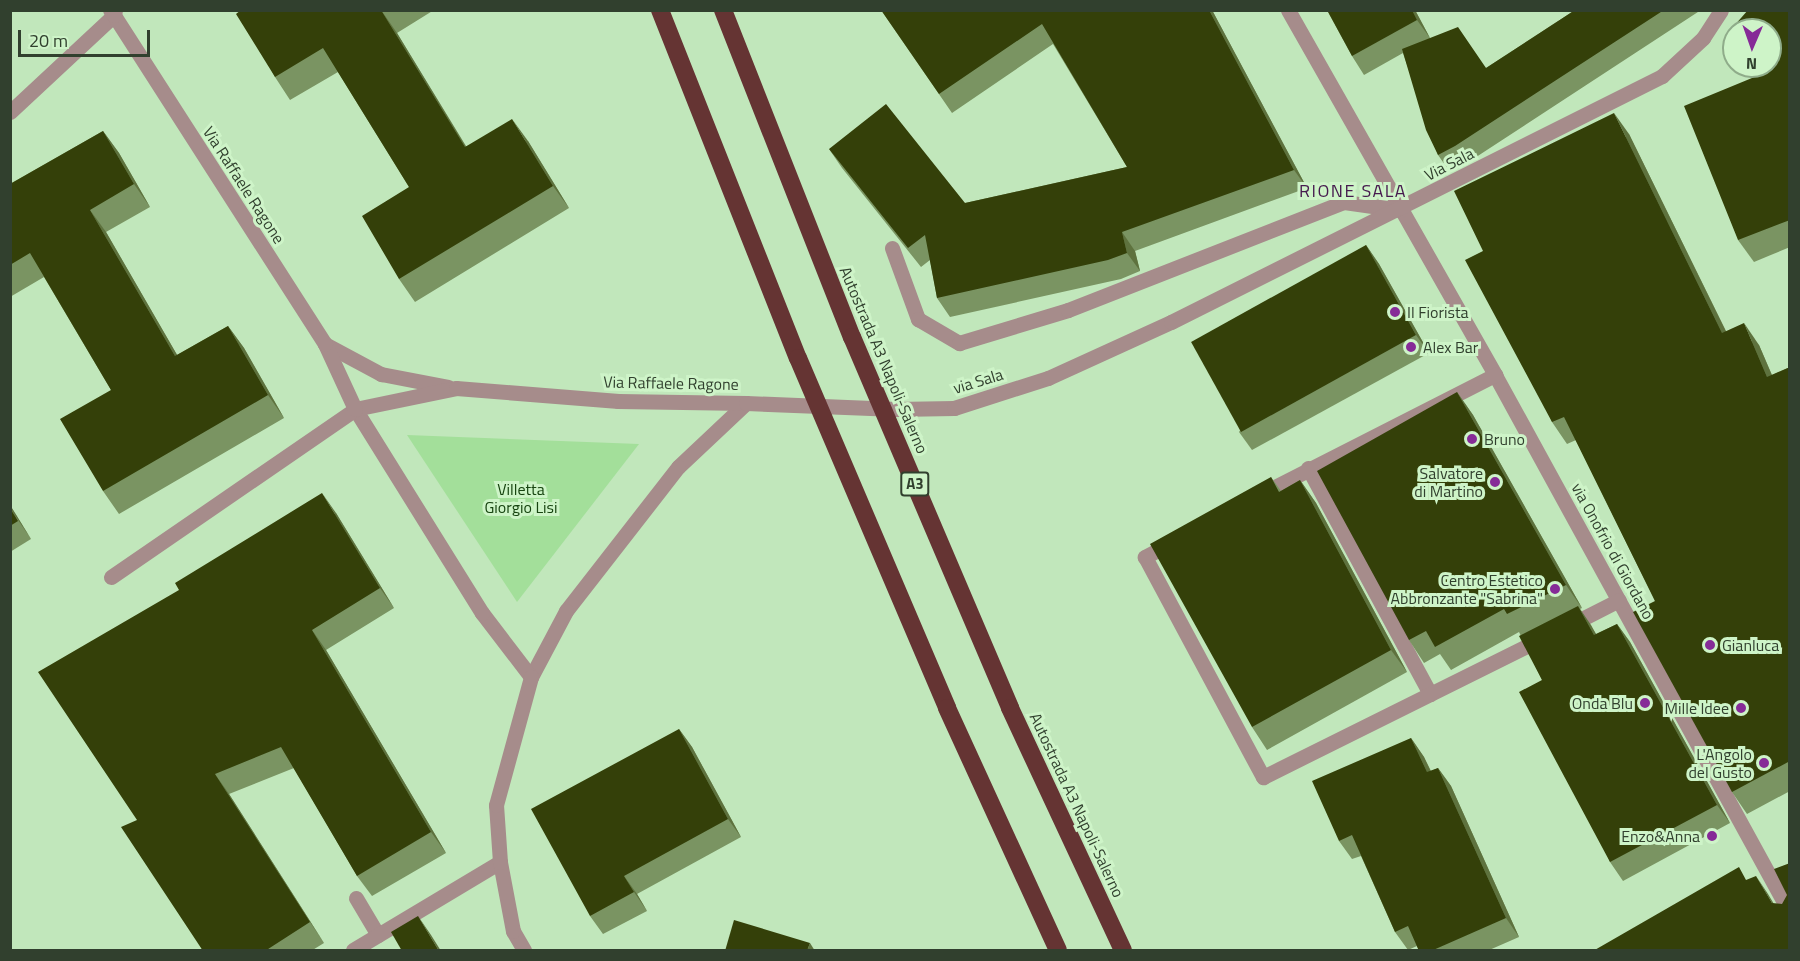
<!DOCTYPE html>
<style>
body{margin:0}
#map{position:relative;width:1800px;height:961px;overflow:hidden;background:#c1e7bb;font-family:"Titillium Web",sans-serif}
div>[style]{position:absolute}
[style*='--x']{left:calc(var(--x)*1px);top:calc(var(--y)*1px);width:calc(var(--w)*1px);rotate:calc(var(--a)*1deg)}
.green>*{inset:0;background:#a3df9a}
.minor>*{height:15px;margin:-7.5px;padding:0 7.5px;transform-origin:7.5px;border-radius:7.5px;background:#a68c8b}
.highway>*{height:18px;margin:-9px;padding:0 9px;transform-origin:9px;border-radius:9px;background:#653433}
.wall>*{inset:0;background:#7a9462}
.shaded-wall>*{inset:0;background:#5e723e}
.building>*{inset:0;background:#344009;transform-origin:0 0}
.dots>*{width:16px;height:16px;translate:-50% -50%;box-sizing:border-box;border:3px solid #cef4c8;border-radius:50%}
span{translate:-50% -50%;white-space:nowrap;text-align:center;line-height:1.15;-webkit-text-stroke:6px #cef4c8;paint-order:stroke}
.shield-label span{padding:2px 4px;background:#cef4c8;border:2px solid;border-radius:4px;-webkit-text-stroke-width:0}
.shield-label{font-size:15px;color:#31402e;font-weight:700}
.street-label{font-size:16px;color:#31402e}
.poi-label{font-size:16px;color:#31402e}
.left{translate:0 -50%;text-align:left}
.right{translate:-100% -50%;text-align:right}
.park-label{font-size:16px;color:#174410}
.neighbourhood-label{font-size:18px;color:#461b4e;letter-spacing:1.5px}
.frame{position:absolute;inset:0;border:12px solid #31402e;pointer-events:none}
.north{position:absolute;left:1722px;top:18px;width:60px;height:60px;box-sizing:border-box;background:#cef4c8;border:2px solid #8fac8a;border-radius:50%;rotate:182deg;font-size:16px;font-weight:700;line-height:24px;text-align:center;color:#31402e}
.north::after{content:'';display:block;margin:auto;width:21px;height:27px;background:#862b97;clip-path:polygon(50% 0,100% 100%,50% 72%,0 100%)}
.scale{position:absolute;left:18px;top:30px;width:132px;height:27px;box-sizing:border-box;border:3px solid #31402e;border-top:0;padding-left:8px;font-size:18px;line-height:21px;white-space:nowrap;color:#31402e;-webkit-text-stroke:4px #cef4c8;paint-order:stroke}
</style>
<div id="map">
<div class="green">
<i style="clip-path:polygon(407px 435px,639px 444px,517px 602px)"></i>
</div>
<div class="minor">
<i style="--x:1288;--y:10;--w:420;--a:60.4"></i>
<i style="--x:1495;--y:375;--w:614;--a:61.26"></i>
<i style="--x:10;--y:112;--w:142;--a:-43"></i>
<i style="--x:114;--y:15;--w:6;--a:-129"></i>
<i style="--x:892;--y:248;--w:76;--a:69.9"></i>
<i style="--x:918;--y:319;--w:48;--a:30.3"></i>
<i style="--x:959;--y:343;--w:114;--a:-16.8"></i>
<i style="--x:1068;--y:310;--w:296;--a:-21.4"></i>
<i style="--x:1344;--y:202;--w:57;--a:8.1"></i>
<i style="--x:325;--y:344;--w:64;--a:28.2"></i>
<i style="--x:381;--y:374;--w:68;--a:11"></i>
<i style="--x:746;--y:403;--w:93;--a:136.7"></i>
<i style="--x:678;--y:467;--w:182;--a:127.9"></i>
<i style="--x:566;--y:611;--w:75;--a:117.9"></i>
<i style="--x:531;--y:677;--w:81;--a:-127.4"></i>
<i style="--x:482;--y:613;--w:240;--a:-121.9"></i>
<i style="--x:355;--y:409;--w:103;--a:-11.7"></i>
<i style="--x:456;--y:388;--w:163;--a:4.6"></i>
<i style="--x:618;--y:401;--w:128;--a:0.9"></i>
<i style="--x:746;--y:403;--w:150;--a:2.3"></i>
<i style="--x:896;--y:409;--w:58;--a:-1"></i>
<i style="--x:954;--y:408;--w:99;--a:-17.7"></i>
<i style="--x:1048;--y:378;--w:135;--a:-24.5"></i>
<i style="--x:1171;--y:322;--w:549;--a:-26.61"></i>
<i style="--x:1662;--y:76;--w:56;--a:-42.8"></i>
<i style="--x:1703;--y:38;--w:33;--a:-57"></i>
<i style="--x:1308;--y:468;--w:257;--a:61.6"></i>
<i style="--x:1261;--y:494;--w:263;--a:-27"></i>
<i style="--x:1171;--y:543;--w:30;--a:152"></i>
<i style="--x:1145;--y:557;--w:250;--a:61.8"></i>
<i style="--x:1263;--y:777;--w:310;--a:-26.4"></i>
<i style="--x:111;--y:577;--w:296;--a:-34.5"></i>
<i style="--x:355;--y:409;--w:72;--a:-114.8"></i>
<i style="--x:325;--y:344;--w:391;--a:-122.7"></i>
<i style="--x:114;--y:15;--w:5;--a:-79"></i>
<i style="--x:1568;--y:626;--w:57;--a:-27"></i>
<i style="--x:356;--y:898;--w:43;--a:59.3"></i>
<i style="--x:353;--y:950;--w:171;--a:-30.9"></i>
<i style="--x:524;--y:950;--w:22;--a:-120"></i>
<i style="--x:513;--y:931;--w:70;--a:-100.7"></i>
<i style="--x:500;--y:862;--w:57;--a:-94"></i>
<i style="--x:496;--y:805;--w:133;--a:-74.7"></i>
</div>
<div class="highway">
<i style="--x:660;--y:10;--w:374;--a:68.4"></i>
<i style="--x:798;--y:358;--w:380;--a:66.9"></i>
<i style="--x:947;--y:708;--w:266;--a:65.4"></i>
<i style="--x:723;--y:10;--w:352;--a:68.5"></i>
<i style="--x:852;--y:337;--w:403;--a:66.9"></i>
<i style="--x:1010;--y:708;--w:267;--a:65"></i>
</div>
<div class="wall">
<i style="clip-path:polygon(241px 10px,434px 10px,397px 33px,466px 146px,528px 141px,569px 208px,415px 302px,399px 279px,409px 187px,338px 72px,290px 100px,275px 77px)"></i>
<i style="clip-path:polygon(881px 10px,1212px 10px,1307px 188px,1135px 251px,1140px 271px,1121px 279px,950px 317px,937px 298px,930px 260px,921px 267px,842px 168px,829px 149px,965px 203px,1127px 167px,1053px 44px,952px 113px)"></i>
<i style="clip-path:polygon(1327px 10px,1415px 10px,1430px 38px,1486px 68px,1575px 10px,1701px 10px,1467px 163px,1450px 172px,1438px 155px,1403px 53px,1364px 75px,1352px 56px)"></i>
<i style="clip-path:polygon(1790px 10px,1790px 247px,1754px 262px,1738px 240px,1752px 78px)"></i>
<i style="clip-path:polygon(103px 131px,119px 153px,150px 207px,106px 232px,177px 355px,228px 326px,244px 348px,284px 418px,119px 514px,103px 491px,111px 390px,44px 277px,10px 297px,10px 184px)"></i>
<i style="clip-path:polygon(1629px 134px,1726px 331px,1759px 345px,1772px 375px,1790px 367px,1790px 791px,1747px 814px,1732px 792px,1655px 601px,1576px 440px,1567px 444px,1552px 422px,1483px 251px)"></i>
<i style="clip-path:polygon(1366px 245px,1379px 264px,1429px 353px,1252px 450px,1239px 432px)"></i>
<i style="clip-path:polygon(1457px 392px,1473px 415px,1582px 608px,1580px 609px,1596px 634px,1617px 624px,1630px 642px,1730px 823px,1623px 881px,1610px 862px,1542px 680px,1519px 632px,1451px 670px,1440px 654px,1424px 663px,1409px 640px)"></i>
<i style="clip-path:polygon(1271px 477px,1281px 491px,1300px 480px,1316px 503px,1407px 672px,1267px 750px,1252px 727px)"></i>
<i style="clip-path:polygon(10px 505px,31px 539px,10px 552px)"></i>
<i style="clip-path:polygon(336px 513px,394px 608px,326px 650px,446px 853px,372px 896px,357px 876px,294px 768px,229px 794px,324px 943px,311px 951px,203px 951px,137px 820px,179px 590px)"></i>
<i style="clip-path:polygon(679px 729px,692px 747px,741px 837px,637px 894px,647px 911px,603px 934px,590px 916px)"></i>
<i style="clip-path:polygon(1411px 738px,1424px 757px,1431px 771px,1438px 768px,1451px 786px,1519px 937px,1487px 951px,1419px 951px,1417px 946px,1408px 950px,1395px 932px,1361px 856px,1352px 859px,1339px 841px)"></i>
</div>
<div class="shaded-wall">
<i style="clip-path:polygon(381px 10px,397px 33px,480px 170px,465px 147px)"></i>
<i style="clip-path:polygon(1209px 10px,1212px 10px,1307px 188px,1294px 170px)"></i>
<i style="clip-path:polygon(1412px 10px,1415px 10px,1430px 38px,1417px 20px)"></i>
<i style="clip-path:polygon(1614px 113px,1629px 134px,1737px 354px,1722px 333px)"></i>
<i style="clip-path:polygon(512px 119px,528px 141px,569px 208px,553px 186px)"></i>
<i style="clip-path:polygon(103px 131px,119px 153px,150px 207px,134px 184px)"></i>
<i style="clip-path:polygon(90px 210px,106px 232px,191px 379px,175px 356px)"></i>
<i style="clip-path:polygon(1122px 232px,1135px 251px,1140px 271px,1127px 253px)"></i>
<i style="clip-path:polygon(1366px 245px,1379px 264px,1429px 353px,1416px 335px)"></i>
<i style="clip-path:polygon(1744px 323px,1759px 345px,1782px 399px,1767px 377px)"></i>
<i style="clip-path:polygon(228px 326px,244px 348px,284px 418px,268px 395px)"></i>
<i style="clip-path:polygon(1457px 392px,1473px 415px,1582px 608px,1566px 585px)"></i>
<i style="clip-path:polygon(1300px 480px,1316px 503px,1407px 672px,1391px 650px)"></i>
<i style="clip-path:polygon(322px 493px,336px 513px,394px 608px,380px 588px)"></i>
<i style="clip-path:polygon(10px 505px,31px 539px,10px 508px)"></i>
<i style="clip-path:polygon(1578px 606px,1591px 625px,1607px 654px,1594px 635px)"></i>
<i style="clip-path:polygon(1617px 624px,1630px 642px,1730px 823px,1717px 805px)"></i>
<i style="clip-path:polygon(312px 630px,326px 650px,446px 853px,431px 832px)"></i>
<i style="clip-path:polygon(679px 729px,692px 747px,741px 837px,728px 819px)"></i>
<i style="clip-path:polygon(1411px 738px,1424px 757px,1440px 791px,1427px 772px)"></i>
<i style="clip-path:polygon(1438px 768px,1451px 786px,1519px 937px,1506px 918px)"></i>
<i style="clip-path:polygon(215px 774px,229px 794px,324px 943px,310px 922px)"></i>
<i style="clip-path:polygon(624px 876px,637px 894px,647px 911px,634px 892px)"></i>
<i style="clip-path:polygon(1756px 876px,1768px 894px,1784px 921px,1772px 903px)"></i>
<i style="clip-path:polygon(418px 916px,431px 935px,441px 951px,439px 951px)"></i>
<i style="clip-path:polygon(810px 943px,815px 951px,807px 951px)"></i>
</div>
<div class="building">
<i style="clip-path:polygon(241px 10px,381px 10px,465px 147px,512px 119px,553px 186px,399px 279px,362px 216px,409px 187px,323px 48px,275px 77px,236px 14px)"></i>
<i style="clip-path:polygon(881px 10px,1209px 10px,1294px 170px,1122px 232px,1127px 253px,1108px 260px,937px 298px,925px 235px,908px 248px,829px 149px,886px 104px,965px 203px,1127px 167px,1042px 24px,939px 94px)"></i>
<i style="clip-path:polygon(1327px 10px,1412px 10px,1417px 20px,1352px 56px)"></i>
<i style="clip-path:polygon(1575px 10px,1664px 10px,1455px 146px,1438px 155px,1426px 130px,1402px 49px,1458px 27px,1486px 68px)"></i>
<i style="clip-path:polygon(1748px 10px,1790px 10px,1790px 220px,1738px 240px,1684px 106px,1752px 78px,1748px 66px,1770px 66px,1770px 30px,1735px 30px,1734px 26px)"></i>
<i style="clip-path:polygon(1614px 113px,1722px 333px,1744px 323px,1767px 377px,1790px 367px,1790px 761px,1732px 792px,1633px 612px,1655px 601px,1564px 417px,1552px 422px,1465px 260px,1483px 251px,1454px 191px)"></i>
<i style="clip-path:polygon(103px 131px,134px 184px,90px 210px,175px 356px,228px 326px,268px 395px,103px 491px,60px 419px,111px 390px,30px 253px,10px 265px,10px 184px)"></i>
<i style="left:1366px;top:245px;width:103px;height:200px;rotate:61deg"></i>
<i style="clip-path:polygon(1457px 392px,1566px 585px,1507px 614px,1504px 609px,1435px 647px,1426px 631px,1409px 640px,1317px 471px)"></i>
<i style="clip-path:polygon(1271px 477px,1279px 492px,1300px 480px,1391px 650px,1252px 727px,1150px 544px)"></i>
<i style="clip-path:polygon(322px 493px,380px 588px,312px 630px,431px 832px,357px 876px,281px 747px,215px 774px,310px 922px,265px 951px,203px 951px,121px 827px,137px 820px,38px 672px,179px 590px,175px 583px)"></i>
<i style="clip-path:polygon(10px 508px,18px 521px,10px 526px)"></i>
<i style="clip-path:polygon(1578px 606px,1594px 635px,1617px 624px,1717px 805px,1610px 862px,1519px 692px,1542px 680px,1519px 636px)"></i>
<i style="clip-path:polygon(679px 729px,728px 819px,624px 876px,634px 892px,590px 916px,531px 809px)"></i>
<i style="clip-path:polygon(1411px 738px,1427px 772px,1438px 768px,1506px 918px,1431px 951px,1419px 951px,1408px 926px,1395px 932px,1352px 835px,1339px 841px,1312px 781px)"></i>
<i style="clip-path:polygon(1790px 863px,1790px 951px,1593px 951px,1739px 867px,1746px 880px,1756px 876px,1772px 903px,1782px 904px,1787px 895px,1774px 869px)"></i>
<i style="clip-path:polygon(418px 916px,439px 951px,402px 951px,391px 932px)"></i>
<i style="clip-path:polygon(734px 920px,810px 943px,807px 951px,725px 951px)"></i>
</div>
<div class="dots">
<i style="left:1395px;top:312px;background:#862b97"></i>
<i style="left:1411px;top:347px;background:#862b97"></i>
<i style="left:1472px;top:439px;background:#862b97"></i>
<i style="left:1495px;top:482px;background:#862b97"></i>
<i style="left:1555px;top:589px;background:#862b97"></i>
<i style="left:1710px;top:645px;background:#862b97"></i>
<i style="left:1645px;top:703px;background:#862b97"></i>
<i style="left:1741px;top:708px;background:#862b97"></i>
<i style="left:1764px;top:763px;background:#862b97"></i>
<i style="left:1712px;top:836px;background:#862b97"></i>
</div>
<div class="shield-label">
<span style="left:915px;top:484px">A3</span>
</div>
<div class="street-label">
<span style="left:1449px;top:164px;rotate:-27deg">Via Sala</span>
<span style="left:244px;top:185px;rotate:57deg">Via Raffaele Ragone</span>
<span style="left:884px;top:360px;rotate:67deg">Autostrada A3 Napoli-Salerno</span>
<span style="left:978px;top:381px;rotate:-17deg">via Sala</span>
<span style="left:671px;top:383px;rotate:1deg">Via Raffaele Ragone</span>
<span style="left:1613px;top:551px;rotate:61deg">via Onofrio di Giordano</span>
<span style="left:1077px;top:805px;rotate:65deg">Autostrada A3 Napoli-Salerno</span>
</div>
<div class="poi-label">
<span class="left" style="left:1407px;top:312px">Il Fiorista</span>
<span class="left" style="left:1423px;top:347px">Alex Bar</span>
<span class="left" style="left:1484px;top:439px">Bruno</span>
<span class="right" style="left:1483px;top:482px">Salvatore<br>di Martino</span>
<span class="right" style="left:1543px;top:589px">Centro Estetico<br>Abbronzante "Sabrina"</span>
<span class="left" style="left:1722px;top:645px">Gianluca</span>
<span class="right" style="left:1633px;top:703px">Onda Blu</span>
<span class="right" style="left:1729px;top:708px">Mille Idee</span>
<span class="right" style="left:1752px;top:763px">L'Angolo<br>del Gusto</span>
<span class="right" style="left:1700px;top:836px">Enzo&amp;Anna</span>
</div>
<div class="park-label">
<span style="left:521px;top:498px">Villetta<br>Giorgio Lisi</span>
</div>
<div class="neighbourhood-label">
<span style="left:1353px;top:191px">RIONE SALA</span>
</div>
<div class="frame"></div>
<div class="north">N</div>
<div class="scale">20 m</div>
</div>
